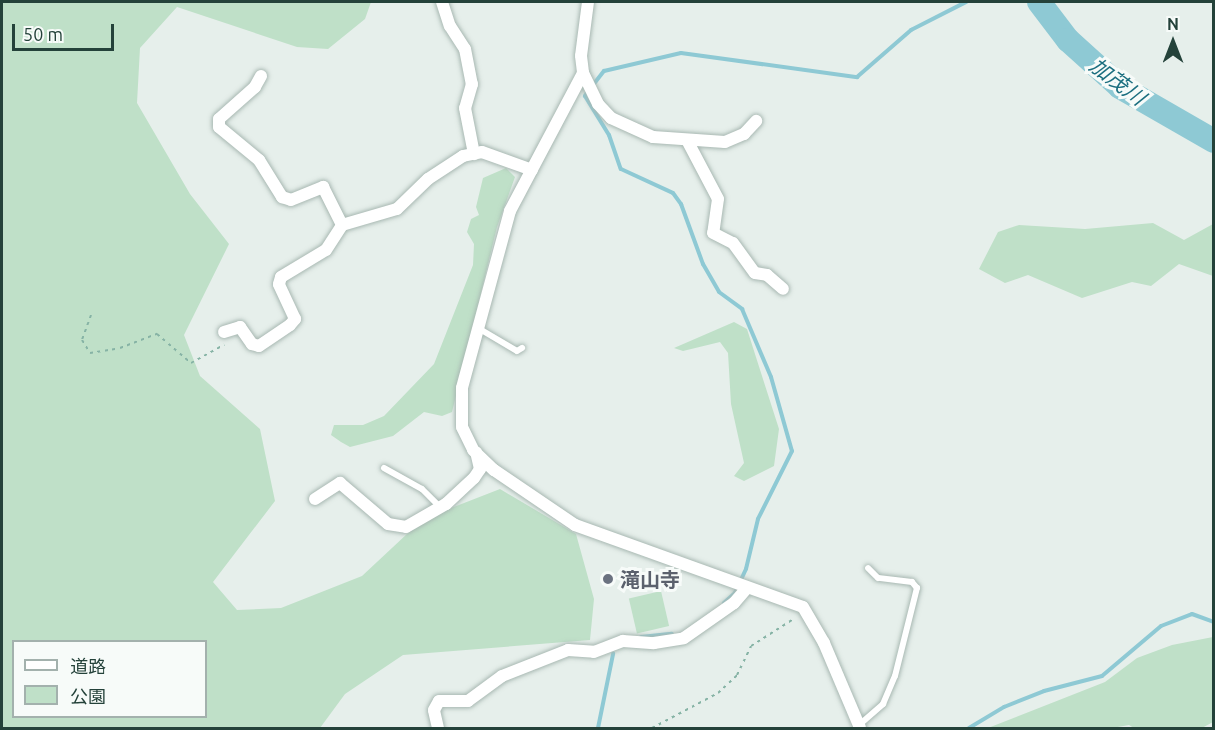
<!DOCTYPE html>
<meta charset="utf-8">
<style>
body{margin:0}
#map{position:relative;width:1215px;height:730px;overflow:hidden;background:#e6efeb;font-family:Ubuntu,"Noto Sans JP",sans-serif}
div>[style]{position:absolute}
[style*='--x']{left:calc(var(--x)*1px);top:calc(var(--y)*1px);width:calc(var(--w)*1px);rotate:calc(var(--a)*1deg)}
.green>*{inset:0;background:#bfe0c8;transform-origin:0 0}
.stream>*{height:4px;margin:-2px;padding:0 2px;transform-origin:2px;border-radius:2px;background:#8ec9d4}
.river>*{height:24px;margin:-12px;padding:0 12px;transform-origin:12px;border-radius:12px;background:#8ec9d4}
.path>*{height:2px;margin-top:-1px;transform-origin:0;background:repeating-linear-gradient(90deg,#86b3a5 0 3px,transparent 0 7.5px)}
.roads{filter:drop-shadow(0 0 2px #a8b8b2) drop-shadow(0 0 2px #a8b8b2)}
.service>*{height:6px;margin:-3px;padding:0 3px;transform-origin:3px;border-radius:3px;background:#fff}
.minor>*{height:12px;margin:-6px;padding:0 6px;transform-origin:6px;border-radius:6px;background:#fff}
.dots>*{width:16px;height:16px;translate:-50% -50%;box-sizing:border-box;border:3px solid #f7fbf9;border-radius:50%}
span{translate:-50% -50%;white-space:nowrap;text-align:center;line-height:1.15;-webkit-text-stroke:6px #f7fbf9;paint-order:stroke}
.worship-label{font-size:20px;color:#5b616d;font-weight:700}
.left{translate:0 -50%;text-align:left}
.water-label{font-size:21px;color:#1c6f80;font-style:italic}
.frame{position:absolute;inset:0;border:3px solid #24423a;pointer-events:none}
.legend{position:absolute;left:12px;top:640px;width:195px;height:78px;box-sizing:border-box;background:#f7fbf9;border:2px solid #a3b1ad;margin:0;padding:8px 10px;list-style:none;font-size:18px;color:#24423a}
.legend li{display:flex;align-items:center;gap:12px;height:30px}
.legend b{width:30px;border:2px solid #a3b1ad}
.north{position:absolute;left:1143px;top:12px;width:60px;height:60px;-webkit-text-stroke:4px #f7fbf9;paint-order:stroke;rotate:0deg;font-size:16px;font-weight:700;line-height:24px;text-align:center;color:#24423a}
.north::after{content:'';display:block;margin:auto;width:21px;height:27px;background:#24423a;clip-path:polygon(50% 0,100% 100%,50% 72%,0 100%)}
.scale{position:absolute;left:12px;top:24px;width:102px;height:27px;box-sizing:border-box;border:3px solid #24423a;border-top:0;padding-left:8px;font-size:18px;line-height:21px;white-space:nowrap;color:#24423a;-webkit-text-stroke:4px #f7fbf9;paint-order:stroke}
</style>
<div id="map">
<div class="green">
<i style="clip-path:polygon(evenodd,2px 2px,371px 2px,365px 19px,328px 49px,297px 47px,177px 7px,140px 48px,137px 103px,190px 194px,229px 244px,184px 335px,200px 376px,260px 429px,275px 501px,213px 582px,237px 610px,281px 608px,362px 576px,423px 519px,500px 489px,576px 534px,594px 599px,590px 640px,403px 655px,345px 694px,320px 728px,2px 728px,2px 2px,14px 642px,206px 642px,206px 716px,14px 716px,14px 642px)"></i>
<i style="clip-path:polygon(506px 168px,515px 177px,497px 227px,452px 412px,442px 416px,424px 412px,393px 436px,350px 447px,341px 442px,331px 435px,334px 425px,363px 425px,384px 416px,434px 364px,473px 265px,474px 244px,467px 232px,471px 219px,479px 215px,476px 207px,483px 178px)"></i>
<i style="clip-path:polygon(1153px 223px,1184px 240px,1213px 224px,1213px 276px,1179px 264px,1151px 286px,1132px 282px,1082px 298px,1028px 275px,1005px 283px,979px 269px,998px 232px,1019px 225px,1085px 229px)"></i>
<i style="clip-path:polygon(734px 322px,747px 329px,779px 429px,774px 466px,744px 481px,734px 476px,744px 463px,731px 404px,728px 353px,720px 342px,683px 351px,674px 348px)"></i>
<i style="left:661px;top:591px;width:36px;height:33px;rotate:77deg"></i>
<i style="clip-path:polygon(1213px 637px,1213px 722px,1202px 728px,1134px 728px,1129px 725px,1112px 728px,988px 728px,1105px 682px,1137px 658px,1172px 645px)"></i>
</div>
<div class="stream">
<i style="--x:593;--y:85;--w:18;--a:-52"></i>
<i style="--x:604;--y:71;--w:79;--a:-13.2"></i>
<i style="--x:681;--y:53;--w:178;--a:7.8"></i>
<i style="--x:857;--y:77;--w:72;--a:-41"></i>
<i style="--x:911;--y:30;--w:62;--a:-27"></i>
<i style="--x:588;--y:91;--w:6;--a:121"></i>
<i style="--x:585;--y:96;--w:46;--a:58.4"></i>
<i style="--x:609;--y:135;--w:36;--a:71"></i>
<i style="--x:621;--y:169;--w:57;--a:24.8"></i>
<i style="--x:673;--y:193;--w:14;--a:54"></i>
<i style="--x:681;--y:204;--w:64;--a:69.9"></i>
<i style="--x:703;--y:264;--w:32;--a:60"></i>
<i style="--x:719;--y:292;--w:29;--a:36"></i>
<i style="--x:742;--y:309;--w:74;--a:66.9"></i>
<i style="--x:771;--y:377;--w:77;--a:74.2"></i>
<i style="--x:792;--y:451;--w:76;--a:116.6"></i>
<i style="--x:758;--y:519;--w:51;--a:103.5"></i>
<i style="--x:746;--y:569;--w:26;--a:115"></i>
<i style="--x:735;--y:593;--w:15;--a:138"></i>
<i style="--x:641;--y:637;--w:31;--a:-6"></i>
<i style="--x:598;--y:728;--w:76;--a:-78.5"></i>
<i style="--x:969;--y:728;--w:41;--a:-31"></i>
<i style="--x:1004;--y:707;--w:43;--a:-21.8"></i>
<i style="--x:1044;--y:691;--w:60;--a:-14.5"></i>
<i style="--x:1102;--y:676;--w:77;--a:-40.3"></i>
<i style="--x:1161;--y:626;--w:33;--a:-21"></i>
<i style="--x:1192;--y:614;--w:23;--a:20"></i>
</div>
<div class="river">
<i style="--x:1039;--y:2;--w:48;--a:52.7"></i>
<i style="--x:1068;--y:40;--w:70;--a:42.1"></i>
<i style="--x:1120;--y:87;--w:108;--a:29.9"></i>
</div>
<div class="path">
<i style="--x:91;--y:315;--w:27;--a:110"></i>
<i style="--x:82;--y:340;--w:15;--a:58"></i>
<i style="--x:90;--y:353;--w:30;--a:-9"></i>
<i style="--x:120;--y:348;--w:40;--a:-21"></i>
<i style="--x:157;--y:334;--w:45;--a:40.5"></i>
<i style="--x:191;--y:363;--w:38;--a:-29"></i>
<i style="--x:652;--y:728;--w:75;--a:-27.9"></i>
<i style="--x:718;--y:693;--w:26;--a:-43"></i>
<i style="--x:737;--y:675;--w:32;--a:-64"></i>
<i style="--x:751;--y:646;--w:52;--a:-32.5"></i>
</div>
<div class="roads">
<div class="service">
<i style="--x:478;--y:328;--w:45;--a:30.5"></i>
<i style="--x:517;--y:351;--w:6;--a:-31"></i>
<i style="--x:384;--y:468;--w:43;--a:28.9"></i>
<i style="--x:422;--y:489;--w:25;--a:45"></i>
<i style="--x:859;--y:725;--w:32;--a:-41"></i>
<i style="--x:883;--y:704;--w:30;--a:-67"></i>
<i style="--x:895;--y:676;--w:91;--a:-76"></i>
<i style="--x:917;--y:588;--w:8;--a:-130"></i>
<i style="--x:912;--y:582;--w:34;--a:-173"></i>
<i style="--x:878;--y:578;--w:14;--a:-135"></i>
</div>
<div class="minor">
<i style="--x:442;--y:2;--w:25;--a:72"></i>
<i style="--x:450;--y:26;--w:27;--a:57"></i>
<i style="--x:465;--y:49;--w:36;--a:79"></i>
<i style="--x:472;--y:84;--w:25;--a:106"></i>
<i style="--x:465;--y:108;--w:47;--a:78.9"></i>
<i style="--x:588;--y:2;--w:54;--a:97.4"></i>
<i style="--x:581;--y:56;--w:17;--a:83"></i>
<i style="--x:583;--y:73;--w:156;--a:117.9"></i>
<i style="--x:510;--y:211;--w:183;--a:105.2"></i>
<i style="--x:462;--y:388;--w:39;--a:90"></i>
<i style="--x:462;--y:427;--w:25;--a:64"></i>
<i style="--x:473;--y:450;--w:29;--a:44"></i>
<i style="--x:494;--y:470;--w:98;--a:34.2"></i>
<i style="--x:575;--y:525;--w:242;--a:19.8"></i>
<i style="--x:803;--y:607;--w:42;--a:59.7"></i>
<i style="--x:824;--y:643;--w:92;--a:67"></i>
<i style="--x:583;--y:73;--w:34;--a:64"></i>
<i style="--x:598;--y:104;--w:19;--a:47"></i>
<i style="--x:611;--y:118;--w:46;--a:24.3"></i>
<i style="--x:653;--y:137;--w:72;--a:4"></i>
<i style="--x:725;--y:142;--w:21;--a:-23"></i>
<i style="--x:744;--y:134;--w:18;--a:-47"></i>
<i style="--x:261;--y:76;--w:13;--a:119"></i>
<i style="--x:255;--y:87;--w:48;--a:138.4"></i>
<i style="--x:219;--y:119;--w:8;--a:90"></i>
<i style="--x:219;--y:127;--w:52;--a:39.5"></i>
<i style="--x:259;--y:160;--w:44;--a:58.1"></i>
<i style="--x:282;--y:197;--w:9;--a:18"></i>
<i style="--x:291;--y:200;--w:35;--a:-22"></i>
<i style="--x:323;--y:187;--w:42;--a:63.4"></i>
<i style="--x:688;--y:142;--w:64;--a:62.2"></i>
<i style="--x:718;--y:199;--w:34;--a:98"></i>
<i style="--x:713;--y:233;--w:22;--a:27"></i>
<i style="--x:733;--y:243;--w:37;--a:54"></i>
<i style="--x:755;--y:273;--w:12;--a:9"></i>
<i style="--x:767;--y:275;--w:21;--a:41"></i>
<i style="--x:224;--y:332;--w:17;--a:-17"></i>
<i style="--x:240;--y:327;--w:21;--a:55"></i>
<i style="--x:252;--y:344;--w:7;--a:16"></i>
<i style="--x:259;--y:346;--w:37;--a:-34"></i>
<i style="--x:290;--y:325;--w:8;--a:-50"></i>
<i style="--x:295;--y:319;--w:38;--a:-115"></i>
<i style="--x:279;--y:284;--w:7;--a:-74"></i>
<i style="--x:281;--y:277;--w:52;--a:-31"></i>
<i style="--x:326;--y:250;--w:30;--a:-57"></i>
<i style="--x:342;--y:225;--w:57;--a:-16.2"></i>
<i style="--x:397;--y:209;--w:43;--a:-44.1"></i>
<i style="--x:428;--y:179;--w:42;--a:-33.3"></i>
<i style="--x:463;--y:156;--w:19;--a:-12"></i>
<i style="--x:482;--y:152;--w:53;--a:19.8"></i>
<i style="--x:315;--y:499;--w:30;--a:-33"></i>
<i style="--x:340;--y:483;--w:63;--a:40.5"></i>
<i style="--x:388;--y:524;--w:18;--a:9"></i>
<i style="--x:406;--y:527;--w:46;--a:-29.9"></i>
<i style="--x:446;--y:504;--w:38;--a:-43"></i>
<i style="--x:474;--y:478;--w:11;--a:-56"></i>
<i style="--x:480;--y:469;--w:17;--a:-103"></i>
<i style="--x:438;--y:728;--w:18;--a:-103"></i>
<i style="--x:434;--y:710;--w:10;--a:-61"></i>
<i style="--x:439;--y:701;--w:29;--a:0"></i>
<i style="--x:468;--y:701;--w:42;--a:-36.3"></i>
<i style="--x:502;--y:676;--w:71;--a:-21.5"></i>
<i style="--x:568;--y:650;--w:26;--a:4"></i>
<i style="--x:594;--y:652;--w:31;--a:-21"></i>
<i style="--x:623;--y:641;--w:31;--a:4"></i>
<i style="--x:654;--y:643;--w:30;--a:-9"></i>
<i style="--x:684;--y:638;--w:61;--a:-35"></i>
<i style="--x:734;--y:603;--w:20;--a:-49"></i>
</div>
</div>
<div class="dots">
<i style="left:608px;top:579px;background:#6b7280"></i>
</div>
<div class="worship-label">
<span class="left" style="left:620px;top:579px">滝山寺</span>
</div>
<div class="water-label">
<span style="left:1118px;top:81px;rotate:37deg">加茂川</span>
</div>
<div class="frame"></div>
<ul class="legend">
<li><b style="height:8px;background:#fff"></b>道路</li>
<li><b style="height:16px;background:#bfe0c8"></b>公園</li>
</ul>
<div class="north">N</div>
<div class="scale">50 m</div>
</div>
